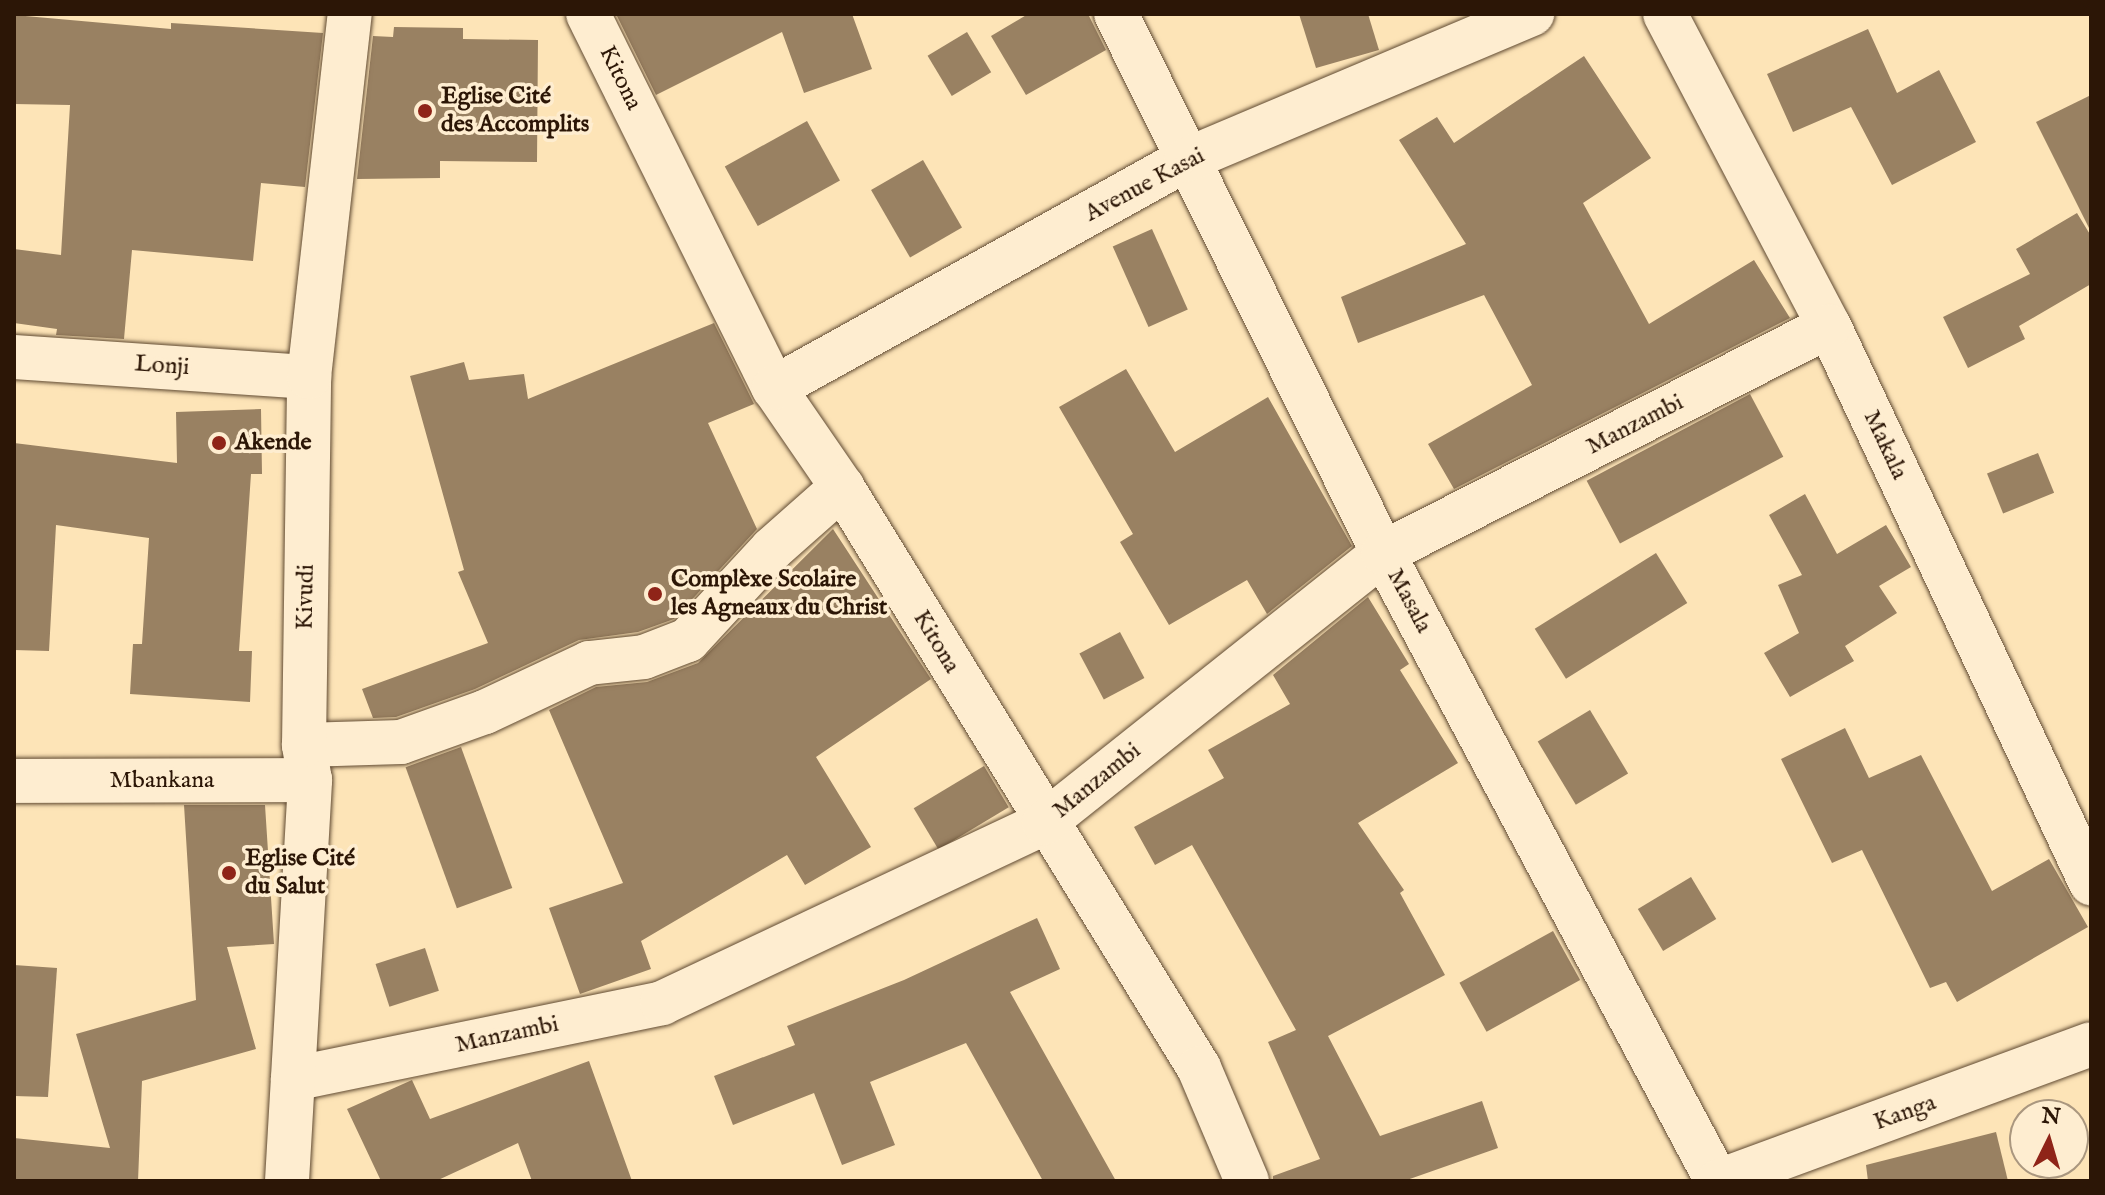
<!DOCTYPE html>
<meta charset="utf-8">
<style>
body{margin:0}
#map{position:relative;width:2105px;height:1195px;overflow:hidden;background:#fde4b7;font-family:"IM FELL English",serif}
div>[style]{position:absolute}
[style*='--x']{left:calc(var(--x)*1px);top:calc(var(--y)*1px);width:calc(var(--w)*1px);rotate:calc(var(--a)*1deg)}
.building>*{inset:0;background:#998162;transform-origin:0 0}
.roads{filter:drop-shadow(0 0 2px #604a32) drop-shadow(0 0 2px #604a32)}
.street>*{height:44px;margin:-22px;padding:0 22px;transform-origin:22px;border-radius:22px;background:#feedd0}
.dots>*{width:22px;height:22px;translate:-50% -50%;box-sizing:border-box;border:4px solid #feedd0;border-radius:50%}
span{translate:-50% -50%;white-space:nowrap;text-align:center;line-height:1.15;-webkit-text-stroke:7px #feedd0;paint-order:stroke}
.street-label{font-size:24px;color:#2c1606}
.poi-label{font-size:24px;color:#2c1606;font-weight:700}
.left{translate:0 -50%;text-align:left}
.frame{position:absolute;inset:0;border:16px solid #2c1606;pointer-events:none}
.north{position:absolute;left:2009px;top:1099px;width:80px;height:80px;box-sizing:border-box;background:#feedd0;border:2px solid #aa977f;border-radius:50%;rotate:5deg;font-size:22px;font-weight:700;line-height:32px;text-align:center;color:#2c1606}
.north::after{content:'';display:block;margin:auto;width:28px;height:36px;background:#8f2418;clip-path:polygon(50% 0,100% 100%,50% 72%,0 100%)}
</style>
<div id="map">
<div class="building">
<i style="clip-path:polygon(616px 14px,852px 14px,872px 69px,804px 93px,782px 32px,656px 95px)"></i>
<i style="clip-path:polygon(1028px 14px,1088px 14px,1106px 50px,1026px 95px,991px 36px)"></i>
<i style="clip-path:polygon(1299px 14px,1368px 14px,1379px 50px,1316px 68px)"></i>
<i style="clip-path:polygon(14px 15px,171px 29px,171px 23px,323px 33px,305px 187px,261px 183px,253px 261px,132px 250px,124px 339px,56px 335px,57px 329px,14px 323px,14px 249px,61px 255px,70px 105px,14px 104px)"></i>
<i style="clip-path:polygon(394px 27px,463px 28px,463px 39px,538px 40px,537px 162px,440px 161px,440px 178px,357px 179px,373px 36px,393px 37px)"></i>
<i style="clip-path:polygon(1868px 29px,1897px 93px,1939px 70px,1976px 142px,1892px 185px,1851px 107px,1793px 132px,1767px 74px)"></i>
<i style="left:967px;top:32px;width:47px;height:46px;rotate:59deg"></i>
<i style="clip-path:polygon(1584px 56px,1651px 158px,1583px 203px,1649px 324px,1754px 260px,1790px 318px,1454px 489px,1428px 444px,1532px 385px,1484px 295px,1358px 343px,1341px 297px,1466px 244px,1399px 140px,1437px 117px,1454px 143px)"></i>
<i style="clip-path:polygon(2091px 95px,2091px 232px,2036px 122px)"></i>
<i style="left:807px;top:121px;width:68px;height:94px;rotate:61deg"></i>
<i style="left:923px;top:160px;width:78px;height:60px;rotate:60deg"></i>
<i style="clip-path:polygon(2077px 213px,2091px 236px,2091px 284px,2019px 326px,2025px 339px,1968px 368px,1943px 317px,2030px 274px,2016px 249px)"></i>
<i style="left:1152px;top:229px;width:88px;height:43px;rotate:66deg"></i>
<i style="clip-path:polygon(714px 323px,754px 404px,708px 423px,757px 529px,674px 619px,638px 632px,579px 640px,475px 689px,396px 717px,373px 718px,362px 689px,488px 643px,458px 572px,464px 570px,410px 376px,464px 362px,469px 380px,524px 374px,528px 399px)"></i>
<i style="clip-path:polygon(1126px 369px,1175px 452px,1268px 397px,1352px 546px,1267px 614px,1247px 580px,1169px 625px,1120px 542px,1133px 534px,1059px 407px)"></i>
<i style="left:1750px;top:394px;width:71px;height:185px;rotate:62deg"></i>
<i style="clip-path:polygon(261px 409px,262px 474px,251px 474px,239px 651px,252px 651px,250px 702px,130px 694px,133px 644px,142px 644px,149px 538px,56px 525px,49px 651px,14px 650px,14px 443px,177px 463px,176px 412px)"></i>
<i style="left:2038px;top:453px;width:43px;height:55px;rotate:68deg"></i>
<i style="clip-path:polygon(1805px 494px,1837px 554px,1886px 525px,1911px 567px,1879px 586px,1897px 613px,1845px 646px,1854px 661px,1790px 697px,1764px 653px,1799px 633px,1778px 585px,1802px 575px,1769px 515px)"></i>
<i style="clip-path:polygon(833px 529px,931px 679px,816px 757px,871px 847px,805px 885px,787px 855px,641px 941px,651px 969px,580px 994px,549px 908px,623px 883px,549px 710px,596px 687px,647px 682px,698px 663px)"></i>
<i style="left:1656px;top:553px;width:59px;height:143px;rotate:58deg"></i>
<i style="clip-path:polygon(1368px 597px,1409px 664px,1400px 670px,1458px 763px,1358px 823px,1404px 890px,1400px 893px,1445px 975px,1328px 1036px,1380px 1136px,1482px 1101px,1498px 1148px,1404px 1181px,1273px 1181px,1273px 1176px,1320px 1159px,1268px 1042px,1296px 1030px,1192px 845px,1155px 865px,1134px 827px,1224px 778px,1208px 750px,1290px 704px,1273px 675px)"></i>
<i style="left:1120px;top:632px;width:52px;height:46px;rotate:62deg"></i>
<i style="left:1590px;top:710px;width:74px;height:61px;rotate:59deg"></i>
<i style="clip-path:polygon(1845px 728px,1869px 778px,1921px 755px,1992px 891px,2049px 859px,2088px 927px,1957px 1002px,1946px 982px,1930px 988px,1862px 850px,1832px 863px,1781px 759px)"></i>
<i style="left:461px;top:747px;width:150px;height:59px;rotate:70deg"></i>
<i style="left:984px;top:766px;width:48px;height:82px;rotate:59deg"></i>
<i style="clip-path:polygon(184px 805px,265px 805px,274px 944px,227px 947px,256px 1049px,142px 1081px,138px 1181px,14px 1181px,14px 1138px,110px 1148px,76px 1034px,196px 1000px)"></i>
<i style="left:1691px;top:877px;width:49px;height:62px;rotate:59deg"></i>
<i style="clip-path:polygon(1037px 918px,1060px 969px,1010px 992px,1116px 1181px,1043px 1181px,966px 1043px,870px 1082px,895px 1145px,842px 1165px,814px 1093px,733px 1125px,714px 1076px,795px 1045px,787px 1026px,904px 980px)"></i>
<i style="left:1553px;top:931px;width:56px;height:107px;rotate:61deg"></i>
<i style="left:425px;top:948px;width:45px;height:52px;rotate:72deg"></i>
<i style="clip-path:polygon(14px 965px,57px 968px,48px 1097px,14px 1096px)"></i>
<i style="clip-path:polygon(589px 1061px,632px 1181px,532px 1181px,518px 1143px,436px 1181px,381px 1181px,347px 1109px,412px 1080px,430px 1119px)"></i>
<i style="clip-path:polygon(1996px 1132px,2008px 1181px,1868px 1181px,1866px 1165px)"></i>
</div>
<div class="roads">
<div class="street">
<i style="--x:588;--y:14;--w:418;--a:63.6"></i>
<i style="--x:774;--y:388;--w:120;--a:55.5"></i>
<i style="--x:842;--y:487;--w:682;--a:58.43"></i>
<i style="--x:1199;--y:1068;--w:123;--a:67"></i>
<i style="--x:1116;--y:14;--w:602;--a:63.65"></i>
<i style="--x:1383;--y:553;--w:711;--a:61.99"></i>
<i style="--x:1665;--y:14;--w:352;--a:62.3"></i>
<i style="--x:1829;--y:326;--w:616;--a:64.81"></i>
<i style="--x:14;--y:357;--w:296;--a:3.9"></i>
<i style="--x:774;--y:388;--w:471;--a:-29"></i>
<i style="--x:1186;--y:160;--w:376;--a:-22.9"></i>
<i style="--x:304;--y:745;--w:97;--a:-1.8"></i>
<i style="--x:401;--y:742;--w:89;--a:-19.7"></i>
<i style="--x:485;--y:712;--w:115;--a:-25.2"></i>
<i style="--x:589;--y:663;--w:55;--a:-6.2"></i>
<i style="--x:644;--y:657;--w:47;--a:-21.1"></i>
<i style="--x:688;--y:640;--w:124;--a:-47.3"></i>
<i style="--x:772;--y:549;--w:94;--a:-41.5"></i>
<i style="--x:14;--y:781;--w:296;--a:-0.2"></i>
<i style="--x:293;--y:1079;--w:377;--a:-11.6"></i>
<i style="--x:662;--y:1003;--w:422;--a:-25.2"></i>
<i style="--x:1044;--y:823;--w:433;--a:-38.5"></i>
<i style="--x:1383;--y:553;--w:500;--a:-26.97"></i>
<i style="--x:287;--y:1181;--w:402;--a:-86.7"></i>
<i style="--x:310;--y:780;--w:36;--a:-100"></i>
<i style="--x:304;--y:745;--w:368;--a:-89.2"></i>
<i style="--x:309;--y:377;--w:365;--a:-83.6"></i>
<i style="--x:1719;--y:1181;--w:396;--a:-20.2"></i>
</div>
</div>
<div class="dots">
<i style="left:425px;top:111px;background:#8f2418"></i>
<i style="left:219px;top:443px;background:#8f2418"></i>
<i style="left:655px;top:594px;background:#8f2418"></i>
<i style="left:229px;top:873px;background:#8f2418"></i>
</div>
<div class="street-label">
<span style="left:620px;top:78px;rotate:64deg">Kitona</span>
<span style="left:1145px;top:185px;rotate:-28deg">Avenue Kasai</span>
<span style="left:162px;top:366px;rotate:4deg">Lonji</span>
<span style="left:1635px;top:425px;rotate:-27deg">Manzambi</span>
<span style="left:1885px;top:445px;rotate:65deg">Makala</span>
<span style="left:306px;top:597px;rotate:-89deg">Kivudi</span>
<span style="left:1409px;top:601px;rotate:62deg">Masala</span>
<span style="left:936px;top:642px;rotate:59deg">Kitona</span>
<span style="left:162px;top:781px">Mbankana</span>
<span style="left:1097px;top:781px;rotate:-39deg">Manzambi</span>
<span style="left:507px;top:1035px;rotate:-12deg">Manzambi</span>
<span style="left:1905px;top:1113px;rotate:-20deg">Kanga</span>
</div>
<div class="poi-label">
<span class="left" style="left:441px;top:111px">Eglise Cité<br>des Accomplits</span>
<span class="left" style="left:235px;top:443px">Akende</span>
<span class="left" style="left:671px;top:594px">Complèxe Scolaire<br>les Agneaux du Christ</span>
<span class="left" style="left:245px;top:873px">Eglise Cité<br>du Salut</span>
</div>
<div class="frame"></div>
<div class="north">N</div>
</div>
